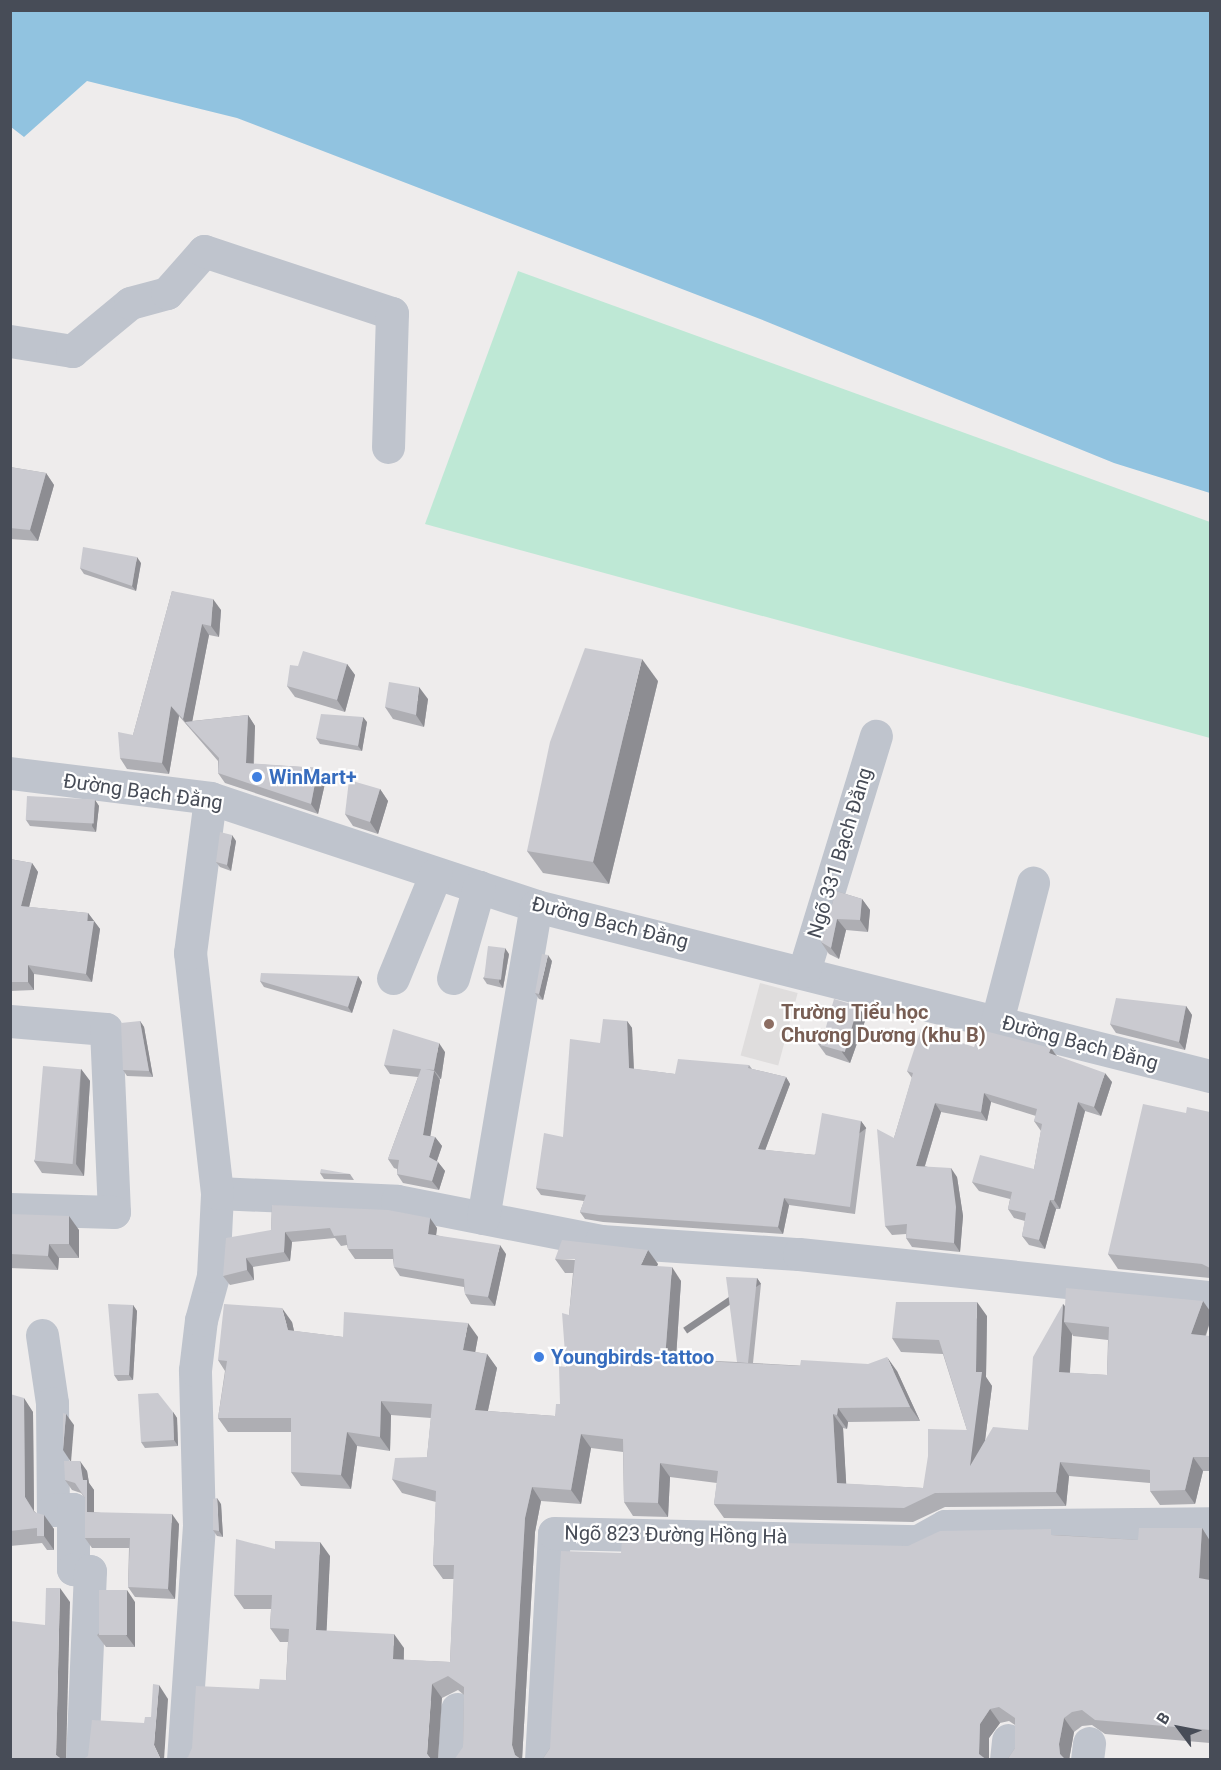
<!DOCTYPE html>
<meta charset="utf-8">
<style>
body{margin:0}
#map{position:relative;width:1221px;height:1770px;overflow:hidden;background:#eeecec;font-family:Roboto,sans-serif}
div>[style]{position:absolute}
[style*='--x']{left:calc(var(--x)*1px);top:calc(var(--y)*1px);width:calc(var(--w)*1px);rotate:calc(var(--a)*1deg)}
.education>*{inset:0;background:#dfdddd;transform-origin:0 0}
.green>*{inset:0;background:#bee8d5}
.water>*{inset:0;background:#91c3e0}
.minor>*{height:33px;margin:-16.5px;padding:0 16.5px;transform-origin:16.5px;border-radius:16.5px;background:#bfc4cd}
.wall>*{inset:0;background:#aeaeb3}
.shaded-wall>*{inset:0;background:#8d8d92;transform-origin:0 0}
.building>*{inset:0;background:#cacad0;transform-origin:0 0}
.dots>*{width:16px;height:16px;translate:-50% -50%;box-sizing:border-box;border:3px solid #fff;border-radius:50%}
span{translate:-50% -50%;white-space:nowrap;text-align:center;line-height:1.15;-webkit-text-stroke:4.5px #fff;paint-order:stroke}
.shop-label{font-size:20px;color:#366cbe;font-weight:700}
.left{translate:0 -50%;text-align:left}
.street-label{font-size:20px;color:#474c57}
.education-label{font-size:20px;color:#785e54;font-weight:700}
.frame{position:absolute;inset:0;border:12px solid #474c57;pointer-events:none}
.north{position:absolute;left:1149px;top:1698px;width:60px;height:60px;-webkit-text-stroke:4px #fff;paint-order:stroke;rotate:302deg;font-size:16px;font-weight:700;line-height:24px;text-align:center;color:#474c57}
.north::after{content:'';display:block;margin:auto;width:21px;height:27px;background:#474c57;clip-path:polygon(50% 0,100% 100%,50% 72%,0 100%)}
</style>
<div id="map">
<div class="education">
<i style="left:760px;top:983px;width:39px;height:75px;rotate:15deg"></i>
</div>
<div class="green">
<i style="clip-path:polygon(518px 271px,1210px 522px,1210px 738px,425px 524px)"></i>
</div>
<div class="water">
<i style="clip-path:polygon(11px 10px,1210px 11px,1210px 493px,1114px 463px,765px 321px,237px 118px,87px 81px,24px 137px,11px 127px)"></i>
</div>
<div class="minor">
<i style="--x:10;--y:341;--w:63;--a:9.2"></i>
<i style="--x:72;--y:351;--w:75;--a:-39.6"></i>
<i style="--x:130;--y:303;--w:38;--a:-15"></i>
<i style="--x:167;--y:293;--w:56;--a:-48.6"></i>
<i style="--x:204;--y:251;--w:198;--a:18.3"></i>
<i style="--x:392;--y:313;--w:134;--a:91.7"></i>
<i style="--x:10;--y:773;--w:202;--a:7.1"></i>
<i style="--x:210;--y:798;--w:343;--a:18.3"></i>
<i style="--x:536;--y:906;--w:695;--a:14.16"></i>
<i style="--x:804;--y:971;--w:246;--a:-73"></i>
<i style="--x:393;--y:978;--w:113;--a:-67.7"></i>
<i style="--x:453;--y:978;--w:95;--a:-74.1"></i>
<i style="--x:10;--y:1021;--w:96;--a:4.8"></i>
<i style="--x:106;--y:1029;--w:183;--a:87.5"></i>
<i style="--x:114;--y:1212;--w:104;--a:-178.3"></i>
<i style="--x:997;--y:1021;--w:143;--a:-75.4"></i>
<i style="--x:217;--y:1193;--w:180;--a:2.5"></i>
<i style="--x:397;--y:1201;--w:208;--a:11.1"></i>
<i style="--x:601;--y:1241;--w:198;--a:3.8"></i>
<i style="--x:799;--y:1254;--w:413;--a:6"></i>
<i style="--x:483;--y:1218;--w:316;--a:-80.4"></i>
<i style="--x:42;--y:1335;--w:69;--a:81.6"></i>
<i style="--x:52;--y:1403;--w:107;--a:89.5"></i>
<i style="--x:53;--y:1510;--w:20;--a:-3"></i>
<i style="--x:73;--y:1509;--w:60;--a:90"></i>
<i style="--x:73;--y:1569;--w:17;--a:7"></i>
<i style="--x:90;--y:1571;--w:189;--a:92.4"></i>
<i style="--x:183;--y:1760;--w:236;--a:-86.1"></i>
<i style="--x:199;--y:1525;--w:155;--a:-91.5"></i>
<i style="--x:195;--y:1370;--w:50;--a:-83.2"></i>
<i style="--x:201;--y:1320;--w:46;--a:-74.7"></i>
<i style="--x:213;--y:1276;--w:83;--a:-87.2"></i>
<i style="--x:217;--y:1193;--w:242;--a:-96.4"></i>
<i style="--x:190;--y:953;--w:156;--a:-82.6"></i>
<i style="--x:454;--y:1760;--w:51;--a:-86.6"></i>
<i style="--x:541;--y:1760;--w:227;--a:-86.7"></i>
<i style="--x:554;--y:1533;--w:364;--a:1.3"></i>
<i style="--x:918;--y:1541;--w:31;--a:-29"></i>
<i style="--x:945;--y:1526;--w:265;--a:-0.6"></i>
<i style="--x:1006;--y:1760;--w:20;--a:-84"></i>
<i style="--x:1087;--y:1760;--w:17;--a:-83"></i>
</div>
<div class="wall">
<i style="clip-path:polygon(10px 467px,46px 473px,54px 485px,38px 541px,10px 539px)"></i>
<i style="clip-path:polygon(141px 563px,136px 591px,84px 574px,80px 568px)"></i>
<i style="clip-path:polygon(172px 591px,221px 610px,219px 637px,209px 635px,192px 721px,248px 715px,255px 726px,254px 764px,318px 768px,326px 779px,318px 814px,225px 783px,218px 773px,218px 761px,179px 716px,169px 774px,127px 769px,120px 758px,133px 735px)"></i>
<i style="clip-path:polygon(347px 664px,355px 675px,345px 712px,295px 697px,287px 686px,298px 666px)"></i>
<i style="clip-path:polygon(658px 681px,609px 884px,543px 873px,527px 851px)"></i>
<i style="clip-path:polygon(428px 699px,424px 727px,393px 719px,385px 707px)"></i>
<i style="clip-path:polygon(367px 722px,362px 751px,320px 744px,316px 738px)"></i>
<i style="clip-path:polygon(380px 789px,388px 801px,378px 834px,353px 826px,345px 814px)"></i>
<i style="clip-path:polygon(95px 800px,99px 806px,96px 832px,30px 826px,26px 820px)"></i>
<i style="clip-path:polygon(236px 841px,231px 871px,220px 867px,216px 862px)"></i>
<i style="clip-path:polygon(10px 859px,32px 863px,38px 872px,29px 907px,88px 913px,100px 929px,92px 982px,34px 974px,34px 990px,10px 991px)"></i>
<i style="clip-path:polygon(836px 891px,862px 899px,870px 910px,868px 932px,846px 930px,839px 959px,829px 954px,821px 942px)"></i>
<i style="clip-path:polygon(509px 954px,503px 988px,487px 984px,483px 978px)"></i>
<i style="clip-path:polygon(552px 961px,543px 1000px,539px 999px,535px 993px)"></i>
<i style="clip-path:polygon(358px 976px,362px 982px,352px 1013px,264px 987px,260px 981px)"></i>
<i style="clip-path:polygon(1186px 1006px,1192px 1015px,1185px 1050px,1116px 1033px,1110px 1024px)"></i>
<i style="clip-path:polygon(866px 1018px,850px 1063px,826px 1055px,818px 1044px)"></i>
<i style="clip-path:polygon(140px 1021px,144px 1027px,153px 1077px,127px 1076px,123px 1070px)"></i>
<i style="clip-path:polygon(627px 1021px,632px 1028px,634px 1069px,675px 1074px,749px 1065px,752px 1069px,786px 1077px,790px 1084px,765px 1150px,815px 1155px,861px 1121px,866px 1128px,855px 1214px,789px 1205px,783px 1234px,603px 1222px,585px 1219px,580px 1212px,584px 1201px,541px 1195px,536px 1188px,563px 1137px,600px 1043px)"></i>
<i style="clip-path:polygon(974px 1047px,1051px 1048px,1057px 1056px,1112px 1082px,1101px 1116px,1085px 1111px,1060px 1209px,1056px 1209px,1045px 1249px,1029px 1245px,1022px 1236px,1025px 1221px,1014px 1218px,1008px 1209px,1010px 1199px,979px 1191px,972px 1182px,1034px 1169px,1041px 1131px,1034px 1121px,1036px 1116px,991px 1102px,987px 1121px,941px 1112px,925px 1166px,957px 1177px,963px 1216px,960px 1252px,912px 1247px,906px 1238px,906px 1234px,892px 1235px,885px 1226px,894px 1138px,912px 1078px,907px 1071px)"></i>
<i style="clip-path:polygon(445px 1052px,441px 1079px,439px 1079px,440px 1080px,430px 1136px,435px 1137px,442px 1146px,437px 1161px,445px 1171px,439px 1190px,403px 1183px,397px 1174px,397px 1169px,394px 1168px,388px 1159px,418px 1077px,390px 1074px,384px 1065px)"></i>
<i style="clip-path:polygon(81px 1069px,90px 1081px,84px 1176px,42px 1173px,34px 1161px)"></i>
<i style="clip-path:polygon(1210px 1112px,1210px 1278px,1118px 1269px,1108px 1254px,1186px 1113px)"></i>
<i style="clip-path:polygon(320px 1173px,350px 1174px,354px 1180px,324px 1179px)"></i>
<i style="clip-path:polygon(272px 1205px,437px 1228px,436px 1235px,506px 1254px,495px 1306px,471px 1304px,465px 1294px,464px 1287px,400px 1276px,394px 1267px,393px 1259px,355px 1259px,348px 1249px,347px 1245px,341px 1246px,335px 1238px,292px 1242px,290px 1261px,253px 1267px,254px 1280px,230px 1285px,223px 1276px,271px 1230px)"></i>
<i style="clip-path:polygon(10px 1214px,79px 1230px,79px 1258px,59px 1258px,58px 1270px,10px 1268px)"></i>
<i style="clip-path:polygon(evenodd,555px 1259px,658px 1264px,657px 1266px,681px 1281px,676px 1359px,737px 1362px,757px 1278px,761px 1284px,753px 1363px,897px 1371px,920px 1421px,848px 1422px,847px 1429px,843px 1428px,846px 1484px,923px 1488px,967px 1430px,943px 1354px,901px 1352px,892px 1338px,987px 1316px,986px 1377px,992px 1386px,985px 1440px,1028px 1430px,1063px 1304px,1065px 1306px,1210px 1311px,1210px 1322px,1206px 1336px,1210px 1336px,1210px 1471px,1203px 1471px,1195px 1504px,1160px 1505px,1150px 1491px,1150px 1483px,1069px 1476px,1066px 1506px,945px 1507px,913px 1522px,724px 1518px,714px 1504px,717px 1483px,670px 1477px,668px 1517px,633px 1516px,624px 1502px,623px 1452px,591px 1448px,581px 1504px,541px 1501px,535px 1532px,522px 1760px,463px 1747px,464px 1695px,458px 1690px,442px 1698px,188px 1757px,259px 1689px,286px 1680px,288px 1642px,280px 1642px,270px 1628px,271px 1609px,244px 1609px,234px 1595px,275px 1549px,330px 1556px,326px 1631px,404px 1648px,404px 1660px,450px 1662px,454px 1579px,443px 1579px,433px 1565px,436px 1502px,402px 1493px,392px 1479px,427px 1457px,431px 1418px,391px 1415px,390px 1451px,357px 1446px,351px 1489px,301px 1486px,291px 1472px,291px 1432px,228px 1432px,218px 1418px,225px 1371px,218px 1360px,292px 1322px,294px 1331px,343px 1337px,478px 1337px,475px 1352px,487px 1354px,497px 1368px,488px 1411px,555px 1416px,560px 1404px,566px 1367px,569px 1315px,573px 1273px,565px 1273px,555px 1259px,1072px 1334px,1073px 1336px,1108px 1340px,1107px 1375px,1070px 1373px,1072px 1334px)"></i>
<i style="clip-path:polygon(133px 1305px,137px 1311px,133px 1380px,118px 1381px,114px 1375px)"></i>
<i style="clip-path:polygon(10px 1394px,33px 1412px,34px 1511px,54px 1529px,54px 1550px,47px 1550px,42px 1543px,10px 1546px)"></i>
<i style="clip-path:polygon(173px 1412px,177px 1418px,178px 1446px,145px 1448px,141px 1442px)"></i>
<i style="clip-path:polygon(74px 1425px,71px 1461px,87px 1471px,89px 1483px,94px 1490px,94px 1512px,179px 1524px,175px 1599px,135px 1597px,128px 1587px,129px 1548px,92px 1548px,85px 1538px,85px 1498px,81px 1493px,72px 1490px,65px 1480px,71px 1461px)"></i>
<i style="clip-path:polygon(221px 1504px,223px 1537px,217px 1536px,213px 1530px)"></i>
<i style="clip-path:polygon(1202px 1528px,1210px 1541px,1209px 1580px,1210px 1580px,1210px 1743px,1105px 1734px,1092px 1725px,1082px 1726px,1074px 1732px,1069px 1760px,1007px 1760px,1015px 1748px,1015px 1725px,1009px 1721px,1000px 1723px,989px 1738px,989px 1760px,542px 1760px,550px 1748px,621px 1553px,908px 1546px,1056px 1535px,1138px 1540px)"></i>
<i style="clip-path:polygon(135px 1602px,135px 1647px,106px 1647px,97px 1635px)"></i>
</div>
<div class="shaded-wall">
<i style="clip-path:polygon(46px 473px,54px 485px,38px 541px,30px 530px)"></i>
<i style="clip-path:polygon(137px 557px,141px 563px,136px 591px,132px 586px)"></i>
<i style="clip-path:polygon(213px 599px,221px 610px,219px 637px,211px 626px)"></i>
<i style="clip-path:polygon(202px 624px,209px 635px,191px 728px,185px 722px,191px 730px,183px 719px)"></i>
<i style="clip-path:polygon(642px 659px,658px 681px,609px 884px,593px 862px)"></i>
<i style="clip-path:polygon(347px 664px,355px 675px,345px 712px,337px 700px)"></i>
<i style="clip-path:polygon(419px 687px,428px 699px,424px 727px,416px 715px)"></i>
<i style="clip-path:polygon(171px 706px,179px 716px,169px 774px,162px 763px)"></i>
<i style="clip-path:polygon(248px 715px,255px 726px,253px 773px,246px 763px)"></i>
<i style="clip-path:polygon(363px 717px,367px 722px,362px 751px,358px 746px)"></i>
<i style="clip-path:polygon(318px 768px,326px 779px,318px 814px,311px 804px)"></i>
<i style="clip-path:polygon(380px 789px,388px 801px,378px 834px,370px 822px)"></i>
<i style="clip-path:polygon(95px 800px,99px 806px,96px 832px,92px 826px)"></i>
<i style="clip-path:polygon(232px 835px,236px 841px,231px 871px,227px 865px)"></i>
<i style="clip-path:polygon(32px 863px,38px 872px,27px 915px,21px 906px)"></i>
<i style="clip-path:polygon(862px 899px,870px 910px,868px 932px,860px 920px)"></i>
<i style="clip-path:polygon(88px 913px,100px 929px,92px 982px,86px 974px)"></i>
<i style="clip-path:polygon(837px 919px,846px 930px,839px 959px,831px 948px)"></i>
<i style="clip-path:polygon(505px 948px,509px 954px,503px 988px,499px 982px)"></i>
<i style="clip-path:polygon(548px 955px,552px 961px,543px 1000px,539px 994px)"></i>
<i style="clip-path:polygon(28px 965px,34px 974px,34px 990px,28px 982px)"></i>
<i style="clip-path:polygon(358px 976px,362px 982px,352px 1013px,348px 1007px)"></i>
<i style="clip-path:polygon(858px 1006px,866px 1018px,850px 1063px,842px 1052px)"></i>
<i style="clip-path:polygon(1186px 1006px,1192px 1015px,1185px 1050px,1179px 1042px)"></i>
<i style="clip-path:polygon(140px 1021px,144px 1027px,153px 1077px,149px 1071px)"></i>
<i style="clip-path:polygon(627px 1021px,632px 1028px,634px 1075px,629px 1068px)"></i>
<i style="clip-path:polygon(439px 1043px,445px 1052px,441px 1079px,434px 1070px)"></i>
<i style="clip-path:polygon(1051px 1048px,1057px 1057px,1049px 1053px)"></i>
<i style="clip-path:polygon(81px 1069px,90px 1081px,84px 1176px,76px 1164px)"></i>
<i style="clip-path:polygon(434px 1071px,440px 1080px,429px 1144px,423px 1135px)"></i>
<i style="clip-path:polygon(1105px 1073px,1112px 1082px,1101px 1116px,1094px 1107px)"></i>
<i style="clip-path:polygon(786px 1077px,790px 1084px,763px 1156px,758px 1149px)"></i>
<i style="clip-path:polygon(984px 1093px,991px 1102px,987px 1121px,981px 1112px)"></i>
<i style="clip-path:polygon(1078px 1102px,1085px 1111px,1060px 1209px,1054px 1200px)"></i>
<i style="clip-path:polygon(935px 1103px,941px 1112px,922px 1175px,916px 1166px)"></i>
<i style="left:861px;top:1121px;width:9px;height:87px;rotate:54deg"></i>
<i style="clip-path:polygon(435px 1137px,442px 1146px,435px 1166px,429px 1157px)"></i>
<i style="clip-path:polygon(438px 1162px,445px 1171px,439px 1190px,432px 1181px)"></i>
<i style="clip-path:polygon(951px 1168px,957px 1177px,963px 1216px,960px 1252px,954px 1243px)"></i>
<i style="clip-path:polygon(784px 1198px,789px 1205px,783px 1234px,778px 1227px)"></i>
<i style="clip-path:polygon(1050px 1200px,1056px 1209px,1045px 1249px,1039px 1240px)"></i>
<i style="clip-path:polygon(69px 1216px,79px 1230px,79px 1258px,69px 1244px)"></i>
<i style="clip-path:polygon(430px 1218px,437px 1228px,435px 1244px,428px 1234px)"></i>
<i style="clip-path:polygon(285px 1232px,292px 1242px,290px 1261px,284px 1252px)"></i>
<i style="clip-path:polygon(49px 1244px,59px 1258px,58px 1270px,48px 1256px)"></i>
<i style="clip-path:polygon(500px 1245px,506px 1254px,495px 1306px,488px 1297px)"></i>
<i style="clip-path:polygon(648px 1250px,658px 1264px,651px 1279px,641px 1265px)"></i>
<i style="clip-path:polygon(246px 1258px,253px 1267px,254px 1280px,247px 1270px)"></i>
<i style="clip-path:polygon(672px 1267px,681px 1281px,675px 1373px,665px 1359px)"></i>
<i style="left:757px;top:1278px;width:7px;height:89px;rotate:56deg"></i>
<i style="clip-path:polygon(1203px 1301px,1210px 1311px,1210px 1322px,1201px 1348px,1191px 1334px)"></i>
<i style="clip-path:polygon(977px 1302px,987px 1316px,986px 1377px,992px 1386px,980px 1480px,970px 1466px,976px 1372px)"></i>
<i style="clip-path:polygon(1063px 1304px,1073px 1318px,1064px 1322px,1072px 1334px,1069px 1386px,1059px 1372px)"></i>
<i style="clip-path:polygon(133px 1305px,137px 1311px,133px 1380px,129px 1375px)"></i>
<i style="clip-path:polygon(282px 1308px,292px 1322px,297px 1344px,288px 1330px)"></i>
<i style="clip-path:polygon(468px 1323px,478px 1337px,473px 1364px,463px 1350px)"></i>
<i style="clip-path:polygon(487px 1354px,497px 1368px,485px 1424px,475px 1410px)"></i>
<i style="clip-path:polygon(887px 1357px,897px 1371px,920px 1421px,910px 1407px)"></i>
<i style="clip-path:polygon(24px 1398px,33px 1412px,34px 1511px,44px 1526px,25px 1497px)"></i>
<i style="clip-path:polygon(381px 1401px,391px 1415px,390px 1451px,380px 1437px)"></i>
<i style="clip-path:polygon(838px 1408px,848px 1422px,847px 1429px,837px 1415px)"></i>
<i style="clip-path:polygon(173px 1412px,177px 1418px,178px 1446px,174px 1440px)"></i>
<i style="clip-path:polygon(66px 1414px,74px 1425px,71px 1462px,63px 1450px)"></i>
<i style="clip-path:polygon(833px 1414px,843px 1428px,847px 1497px,837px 1483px)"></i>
<i style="clip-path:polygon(347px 1432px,357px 1446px,351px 1489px,341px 1475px)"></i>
<i style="clip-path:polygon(581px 1434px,591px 1448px,581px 1504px,571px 1490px)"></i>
<i style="clip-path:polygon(1193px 1457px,1203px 1471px,1195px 1504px,1185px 1490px)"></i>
<i style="clip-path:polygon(80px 1461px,87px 1471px,89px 1483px,94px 1490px,94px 1522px,87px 1512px)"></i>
<i style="clip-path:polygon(1060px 1462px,1069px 1476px,1066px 1506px,1056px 1492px)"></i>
<i style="clip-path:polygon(660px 1463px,670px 1477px,668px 1517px,658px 1503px)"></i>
<i style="clip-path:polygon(532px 1487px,541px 1501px,535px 1532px,522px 1760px,515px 1755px,512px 1745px,525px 1518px)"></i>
<i style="clip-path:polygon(217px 1498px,221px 1504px,223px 1537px,219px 1531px)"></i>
<i style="clip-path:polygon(172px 1514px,179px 1524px,175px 1599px,168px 1589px)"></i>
<i style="clip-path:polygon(44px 1515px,54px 1529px,54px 1550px,44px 1536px)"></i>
<i style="clip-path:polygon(1202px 1528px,1210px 1541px,1209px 1593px,1199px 1578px)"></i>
<i style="clip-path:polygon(320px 1542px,330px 1556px,326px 1644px,316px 1630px)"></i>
<i style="clip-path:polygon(60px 1588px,70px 1602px,66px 1760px,59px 1760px,56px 1755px)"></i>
<i style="clip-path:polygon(127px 1590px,135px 1602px,135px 1647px,126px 1635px)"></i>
<i style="clip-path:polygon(394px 1634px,404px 1648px,403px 1673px,393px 1659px)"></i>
<i style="clip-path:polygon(432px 1684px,442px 1698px,438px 1760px,431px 1760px,427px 1754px)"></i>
<i style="clip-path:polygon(159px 1685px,168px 1699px,164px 1760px,161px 1760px,154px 1745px)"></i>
<i style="clip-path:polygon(990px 1709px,1000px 1723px,989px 1738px,989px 1760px,983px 1760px,979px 1754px,980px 1724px)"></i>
<i style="clip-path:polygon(1064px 1718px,1074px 1732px,1069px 1760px,1064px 1760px,1060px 1754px,1059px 1744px)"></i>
</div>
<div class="building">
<i style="clip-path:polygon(10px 467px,46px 473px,30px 530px,10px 528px)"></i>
<i style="clip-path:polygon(83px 547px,137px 557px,132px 586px,80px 568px)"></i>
<i style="clip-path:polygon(172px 591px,213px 599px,211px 626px,202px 624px,183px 719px,171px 706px,162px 763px,120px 758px,118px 732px,133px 735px)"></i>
<i style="clip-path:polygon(585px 648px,642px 659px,593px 862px,527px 851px,550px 742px)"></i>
<i style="clip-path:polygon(303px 651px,347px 664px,337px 700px,287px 686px,290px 665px,298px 666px)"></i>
<i style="clip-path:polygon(389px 682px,419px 687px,416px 715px,385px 707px)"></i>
<i style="clip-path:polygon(321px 714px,363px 717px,358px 746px,316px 738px)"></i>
<i style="clip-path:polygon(248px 715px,246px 763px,318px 768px,311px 804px,218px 773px,219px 758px,185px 722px)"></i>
<i style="clip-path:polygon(349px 780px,380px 789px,370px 822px,345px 814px)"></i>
<i style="left:27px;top:796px;width:68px;height:24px;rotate:3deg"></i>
<i style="clip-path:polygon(220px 832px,232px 835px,227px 865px,216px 862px)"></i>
<i style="clip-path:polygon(10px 859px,32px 863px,21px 906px,88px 913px,87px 921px,94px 921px,86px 974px,28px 965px,28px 982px,10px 982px)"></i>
<i style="clip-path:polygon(836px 891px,862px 899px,860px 920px,837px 919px,831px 948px,821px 942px)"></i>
<i style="left:488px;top:946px;width:17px;height:32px;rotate:7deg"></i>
<i style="clip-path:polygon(542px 954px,548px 955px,539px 994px,535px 993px)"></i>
<i style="clip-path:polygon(261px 973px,358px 976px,348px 1007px,260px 981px)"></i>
<i style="clip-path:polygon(1116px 998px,1186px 1006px,1179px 1042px,1110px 1024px)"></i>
<i style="left:834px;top:999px;width:25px;height:48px;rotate:16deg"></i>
<i style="clip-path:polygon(603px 1019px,627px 1021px,629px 1068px,675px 1074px,678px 1059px,749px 1065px,748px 1068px,786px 1077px,758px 1149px,815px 1155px,822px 1113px,861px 1121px,850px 1207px,784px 1198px,778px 1227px,599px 1215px,580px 1212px,586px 1195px,536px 1188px,544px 1133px,563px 1137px,570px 1039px,600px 1043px)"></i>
<i style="clip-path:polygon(140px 1021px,149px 1071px,123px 1070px,121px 1023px)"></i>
<i style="clip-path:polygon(393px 1029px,439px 1043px,434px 1070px,425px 1069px,434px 1071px,423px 1135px,435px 1137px,429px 1157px,438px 1162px,432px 1181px,397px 1174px,399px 1160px,388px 1159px,421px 1069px,384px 1065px)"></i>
<i style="clip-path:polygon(921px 1029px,974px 1047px,981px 1030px,1051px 1048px,1049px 1053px,1105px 1073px,1094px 1107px,1078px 1102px,1054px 1200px,1050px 1200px,1039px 1240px,1022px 1236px,1026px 1213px,1008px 1209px,1012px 1192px,972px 1182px,980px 1155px,1034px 1169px,1042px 1124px,1034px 1121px,1037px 1109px,984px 1093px,981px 1112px,935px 1103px,916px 1166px,951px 1168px,956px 1207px,954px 1243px,906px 1238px,907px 1224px,885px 1226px,877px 1129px,894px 1138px,913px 1073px,907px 1071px)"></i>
<i style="left:43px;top:1066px;width:38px;height:95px;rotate:5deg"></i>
<i style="clip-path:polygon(1143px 1104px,1186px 1113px,1187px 1107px,1210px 1112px,1210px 1268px,1202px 1264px,1108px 1254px)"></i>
<i style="clip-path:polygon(321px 1169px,350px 1174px,320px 1173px)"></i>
<i style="clip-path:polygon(272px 1205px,388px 1210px,430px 1218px,428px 1234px,500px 1245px,488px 1297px,465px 1294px,464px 1279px,394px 1267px,393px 1249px,348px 1249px,346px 1235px,334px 1236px,330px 1228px,285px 1232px,284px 1252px,246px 1258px,247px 1270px,223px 1276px,226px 1238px,271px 1230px)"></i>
<i style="clip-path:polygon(10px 1214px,69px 1216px,69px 1244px,49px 1244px,48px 1256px,10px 1254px)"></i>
<i style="clip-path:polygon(562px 1240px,648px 1250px,641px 1265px,672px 1267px,665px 1359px,800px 1366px,801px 1360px,868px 1364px,887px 1357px,910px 1407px,838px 1408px,837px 1415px,833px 1414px,837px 1483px,923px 1488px,928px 1456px,928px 1429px,967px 1430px,939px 1340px,892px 1338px,896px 1302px,977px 1302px,976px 1372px,982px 1372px,970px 1466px,993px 1427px,1028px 1430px,1033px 1357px,1063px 1304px,1059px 1372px,1107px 1375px,1109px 1327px,1064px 1322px,1066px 1288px,1203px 1301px,1191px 1334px,1210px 1336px,1210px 1457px,1193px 1457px,1185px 1490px,1150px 1491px,1150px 1470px,1060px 1462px,1056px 1492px,935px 1493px,904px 1508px,714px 1504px,718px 1471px,660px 1463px,658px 1503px,624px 1502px,623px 1439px,581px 1434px,571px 1490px,532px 1487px,525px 1518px,512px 1745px,515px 1755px,522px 1760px,454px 1760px,463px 1747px,464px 1687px,448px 1676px,432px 1684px,427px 1754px,432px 1760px,183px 1760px,188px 1757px,192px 1748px,196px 1686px,259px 1689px,260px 1679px,286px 1680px,289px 1629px,270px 1628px,272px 1595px,234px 1595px,236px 1539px,275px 1549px,275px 1541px,320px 1542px,316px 1630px,394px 1634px,393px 1659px,450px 1662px,454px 1565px,433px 1565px,436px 1491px,392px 1479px,395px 1458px,427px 1457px,432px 1404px,381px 1401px,380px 1437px,347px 1432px,341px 1475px,291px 1472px,291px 1418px,218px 1418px,227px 1361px,218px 1360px,224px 1304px,282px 1308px,288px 1330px,343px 1337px,344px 1312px,468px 1323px,463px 1350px,487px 1354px,475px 1410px,555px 1416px,556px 1404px,560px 1404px,559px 1366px,566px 1367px,562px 1313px,569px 1315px,575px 1259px,555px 1259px)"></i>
<i style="clip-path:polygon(726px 1277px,757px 1278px,748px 1363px,737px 1362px)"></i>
<i style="clip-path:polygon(108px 1304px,133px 1305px,129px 1375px,114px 1375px)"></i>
<i style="clip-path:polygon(158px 1393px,173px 1412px,174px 1440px,141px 1442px,138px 1394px)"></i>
<i style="clip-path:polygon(10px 1394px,24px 1398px,25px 1497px,34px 1512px,44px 1515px,44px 1536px,37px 1536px,37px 1528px,10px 1531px)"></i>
<i style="clip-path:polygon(63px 1413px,66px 1414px,63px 1450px)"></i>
<i style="clip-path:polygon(64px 1461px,80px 1461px,83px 1480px,87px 1480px,87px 1512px,172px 1514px,168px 1589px,128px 1587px,130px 1538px,85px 1538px,85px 1498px,75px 1483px,65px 1480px)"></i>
<i style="clip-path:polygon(217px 1498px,219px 1531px,213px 1530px,213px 1499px)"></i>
<i style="clip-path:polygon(1139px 1528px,1202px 1528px,1199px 1578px,1210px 1580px,1210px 1730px,1095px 1720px,1082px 1710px,1072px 1712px,1064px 1718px,1059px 1744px,1060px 1754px,1066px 1760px,1007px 1760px,1015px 1748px,1015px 1718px,999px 1707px,990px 1709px,980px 1724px,979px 1754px,987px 1760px,542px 1760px,550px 1748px,561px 1551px,621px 1553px,622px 1539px,908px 1546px,940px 1531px,1051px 1529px,1051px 1535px,1138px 1540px)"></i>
<i style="clip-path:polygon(46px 1588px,60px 1588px,56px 1755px,63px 1760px,10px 1760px,10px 1621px,45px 1625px)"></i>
<i style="left:99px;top:1590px;width:28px;height:45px"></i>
<i style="clip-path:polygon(153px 1684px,159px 1685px,154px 1745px,161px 1760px,82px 1760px,88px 1756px,92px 1720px,144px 1723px,145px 1717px,151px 1717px)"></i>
</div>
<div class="dots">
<i style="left:257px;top:777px;background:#3f7fe0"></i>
<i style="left:769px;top:1024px;background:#8d6e63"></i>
<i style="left:539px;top:1357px;background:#3f7fe0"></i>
</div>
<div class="shop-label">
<span class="left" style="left:269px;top:777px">WinMart+</span>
<span class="left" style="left:551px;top:1357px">Youngbirds-tattoo</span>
</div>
<div class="street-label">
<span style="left:143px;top:792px;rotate:8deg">Đường Bạch Đằng</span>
<span style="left:840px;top:853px;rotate:-73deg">Ngõ 331 Bạch Đằng</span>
<span style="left:610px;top:923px;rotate:14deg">Đường Bạch Đằng</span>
<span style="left:1080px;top:1043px;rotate:15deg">Đường Bạch Đằng</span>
<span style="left:676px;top:1535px;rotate:1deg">Ngõ 823 Đường Hồng Hà</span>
</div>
<div class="education-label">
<span class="left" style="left:781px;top:1024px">Trường Tiểu học<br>Chương Dương (khu B)</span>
</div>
<div class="frame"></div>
<div class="north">B</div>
</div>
